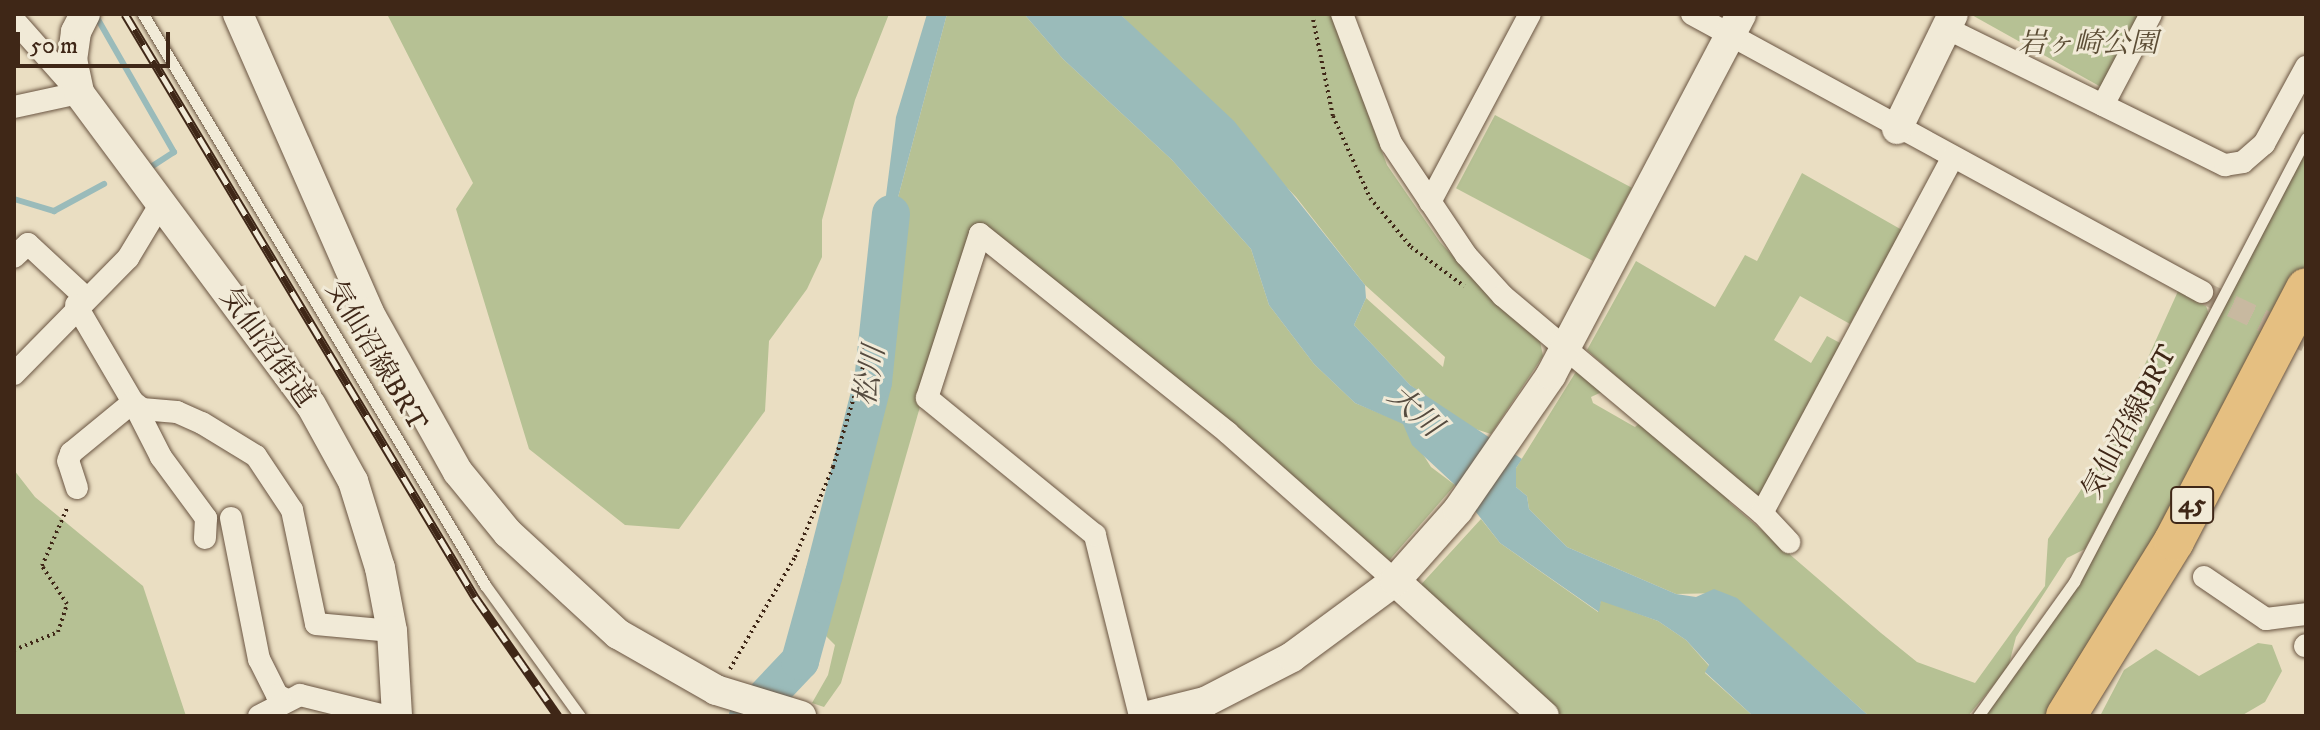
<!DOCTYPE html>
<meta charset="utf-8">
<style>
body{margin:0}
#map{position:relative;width:2320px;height:730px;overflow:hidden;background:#eadec2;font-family:"IM FELL DW Pica","Noto Serif JP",serif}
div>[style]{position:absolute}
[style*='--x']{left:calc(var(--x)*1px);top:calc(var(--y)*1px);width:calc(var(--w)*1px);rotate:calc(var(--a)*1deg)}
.green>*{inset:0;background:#b6c194;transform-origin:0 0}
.water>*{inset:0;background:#9abbba}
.stream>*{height:6px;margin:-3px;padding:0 3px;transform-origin:3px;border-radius:3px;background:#9abbba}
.river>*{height:38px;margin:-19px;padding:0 19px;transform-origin:19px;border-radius:19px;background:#9abbba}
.street-tunnel>*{height:22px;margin-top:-11px;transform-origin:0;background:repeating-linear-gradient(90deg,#c8b9a0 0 22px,transparent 0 33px)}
.path>*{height:4px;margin-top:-2px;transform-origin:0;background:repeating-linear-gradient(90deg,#3f2717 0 2px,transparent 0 6px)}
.roads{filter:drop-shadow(0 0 2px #6a5542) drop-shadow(0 0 2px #6a5542)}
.lane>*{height:11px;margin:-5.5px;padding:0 5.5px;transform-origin:5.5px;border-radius:5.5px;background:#f1ead7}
.street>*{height:22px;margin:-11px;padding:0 11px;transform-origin:11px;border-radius:11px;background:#f1ead7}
.secondary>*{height:30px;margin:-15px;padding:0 15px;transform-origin:15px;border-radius:15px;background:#f1ead7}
.highway>*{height:40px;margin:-20px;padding:0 20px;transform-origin:20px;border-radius:20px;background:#e5bf81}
.rail>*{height:9px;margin-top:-4.5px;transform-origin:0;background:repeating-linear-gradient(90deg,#f1ead7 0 18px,#3f2717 0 36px);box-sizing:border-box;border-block:2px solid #3f2717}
span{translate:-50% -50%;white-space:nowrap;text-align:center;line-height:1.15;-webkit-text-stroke:6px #f1ead7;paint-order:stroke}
.shield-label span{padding:2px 6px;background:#f1ead7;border:2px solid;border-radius:6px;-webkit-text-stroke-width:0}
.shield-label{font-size:26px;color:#3f2717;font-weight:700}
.park-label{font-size:28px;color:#5d4e36;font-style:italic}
.street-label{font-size:28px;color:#3f2717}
.water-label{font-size:30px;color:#564c40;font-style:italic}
.frame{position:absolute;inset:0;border:16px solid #3f2717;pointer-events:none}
.scale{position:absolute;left:16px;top:32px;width:154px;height:36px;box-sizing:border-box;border:4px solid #3f2717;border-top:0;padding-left:10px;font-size:24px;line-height:28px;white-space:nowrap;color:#3f2717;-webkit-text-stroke:6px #f1ead7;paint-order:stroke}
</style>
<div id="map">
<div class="green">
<i style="clip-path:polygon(387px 14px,889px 14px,855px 100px,822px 220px,822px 257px,807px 289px,769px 341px,765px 411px,679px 529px,625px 525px,529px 449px,456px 209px,473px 183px)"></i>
<i style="clip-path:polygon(947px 14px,1024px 14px,1063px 59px,1172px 160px,1251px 249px,1269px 305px,1314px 364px,1355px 403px,1403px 423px,1431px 467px,1455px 485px,1386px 564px,970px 232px,841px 683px,824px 707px,812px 703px,828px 675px,835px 645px,826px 636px,837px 568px,893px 324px,896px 205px)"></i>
<i style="clip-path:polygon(1120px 14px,1331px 14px,1387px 165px,1440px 242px,1501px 308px,1539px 336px,1543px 356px,1491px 434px,1466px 426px,1410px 385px,1354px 325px,1366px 298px,1443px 367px,1445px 357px,1365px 285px,1296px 197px)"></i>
<i style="clip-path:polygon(1970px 14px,2140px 14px,2101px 87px)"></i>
<i style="left:1495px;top:115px;width:155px;height:83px;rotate:28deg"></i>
<i style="clip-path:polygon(2306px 149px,2306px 264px,2197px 471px,2056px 716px,1985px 716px,2081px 582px)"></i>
<i style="clip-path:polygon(1802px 173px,1902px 230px,1850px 324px,1800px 296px,1774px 340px,1811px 363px,1827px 336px,1842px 344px,1758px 503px,1587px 350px,1636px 261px,1715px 307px,1745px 255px,1757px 261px)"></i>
<i style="clip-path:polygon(2179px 289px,2204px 299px,2209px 315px,2085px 549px,2067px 558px,2016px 637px,2008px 668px,1968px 716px,1869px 716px,1747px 608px,1723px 593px,1676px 594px,1567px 547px,1529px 509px,1527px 496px,1516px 487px,1516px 468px,1577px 370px,1606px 390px,1591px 397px,1593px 403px,1635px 427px,1643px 420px,1732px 494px,1729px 502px,1881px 633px,1917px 662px,1975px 683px,2045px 586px,2048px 539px,2103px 457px)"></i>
<i style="clip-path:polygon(14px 470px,35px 497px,143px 586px,186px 716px,14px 716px)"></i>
<i style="clip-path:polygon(1481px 519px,1500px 543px,1598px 612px,1601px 600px,1658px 621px,1686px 640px,1709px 666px,1705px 673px,1753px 716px,1554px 716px,1416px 590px)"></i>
<i style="clip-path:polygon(2258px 643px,2272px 645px,2282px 671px,2265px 702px,2241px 716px,2100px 716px,2124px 670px,2156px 649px,2199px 676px)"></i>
</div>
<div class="water">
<i style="clip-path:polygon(927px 14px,947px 14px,896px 205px,894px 266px,877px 266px,896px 117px)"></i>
<i style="clip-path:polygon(1024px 14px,1120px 14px,1234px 121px,1365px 285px,1366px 298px,1354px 325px,1410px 385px,1522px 459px,1516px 468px,1516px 487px,1527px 496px,1529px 509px,1567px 547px,1676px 594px,1696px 597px,1714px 589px,1737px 598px,1869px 716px,1753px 716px,1705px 672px,1709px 665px,1686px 640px,1658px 621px,1601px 601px,1599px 612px,1500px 543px,1455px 485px,1412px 445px,1403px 424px,1355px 403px,1314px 364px,1269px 305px,1251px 249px,1172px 160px,1063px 59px)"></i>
</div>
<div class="stream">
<i style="--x:96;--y:16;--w:157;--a:60.2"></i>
<i style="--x:174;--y:152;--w:31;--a:147"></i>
<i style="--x:14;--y:199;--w:42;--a:16.7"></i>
<i style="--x:54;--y:211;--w:57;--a:-28.4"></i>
</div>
<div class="river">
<i style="--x:748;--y:716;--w:76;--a:-46.6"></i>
<i style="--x:800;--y:661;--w:90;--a:-74.6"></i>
<i style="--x:824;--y:574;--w:198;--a:-75.7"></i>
<i style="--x:873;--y:382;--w:169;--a:-83.9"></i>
</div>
<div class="street-tunnel">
<i style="--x:2202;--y:292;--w:115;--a:25.2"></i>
</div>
<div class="path">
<i style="--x:1312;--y:14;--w:104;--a:78.4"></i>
<i style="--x:1333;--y:116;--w:90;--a:65.7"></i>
<i style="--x:1370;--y:198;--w:64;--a:50.1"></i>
<i style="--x:1411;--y:247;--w:66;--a:36.3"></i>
<i style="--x:14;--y:650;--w:48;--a:-22.2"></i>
<i style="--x:58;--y:632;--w:29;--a:-72"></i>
<i style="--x:67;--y:604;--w:45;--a:-123.3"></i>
<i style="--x:42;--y:566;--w:65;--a:-66.6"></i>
<i style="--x:730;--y:669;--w:129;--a:-59.9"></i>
<i style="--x:795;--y:557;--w:98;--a:-67.1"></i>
<i style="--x:833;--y:467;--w:104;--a:-73.3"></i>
<i style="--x:863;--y:367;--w:30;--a:-88"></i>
</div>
<div class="roads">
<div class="lane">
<i style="--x:143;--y:14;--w:666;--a:59.08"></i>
<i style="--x:485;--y:585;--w:162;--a:54.1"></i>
<i style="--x:1978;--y:716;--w:165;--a:-54.4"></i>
<i style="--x:2074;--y:582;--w:501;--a:-62.41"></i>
</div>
<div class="street">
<i style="--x:1342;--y:14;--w:138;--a:69.2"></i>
<i style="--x:1391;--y:143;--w:135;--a:56.2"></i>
<i style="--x:1466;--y:255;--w:55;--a:47.9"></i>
<i style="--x:1503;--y:296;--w:338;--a:40"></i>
<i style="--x:1762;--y:513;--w:40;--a:47"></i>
<i style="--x:1692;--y:14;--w:581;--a:28.59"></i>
<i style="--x:14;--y:20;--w:96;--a:48.4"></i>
<i style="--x:1946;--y:28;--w:311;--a:26.2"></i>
<i style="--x:2225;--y:165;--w:18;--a:-9"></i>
<i style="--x:2243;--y:162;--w:28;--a:-41"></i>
<i style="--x:2264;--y:144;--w:88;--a:-61.4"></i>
<i style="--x:2103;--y:105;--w:103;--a:-62.2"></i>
<i style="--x:14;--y:107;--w:66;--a:-12.2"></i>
<i style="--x:1430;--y:202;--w:213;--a:-62"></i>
<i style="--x:14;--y:257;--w:19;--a:-43"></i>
<i style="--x:28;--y:244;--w:78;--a:42.9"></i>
<i style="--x:76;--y:305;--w:113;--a:59.6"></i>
<i style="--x:133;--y:402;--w:11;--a:38"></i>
<i style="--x:142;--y:409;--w:35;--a:5"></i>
<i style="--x:177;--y:412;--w:27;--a:24"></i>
<i style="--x:202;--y:423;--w:63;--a:31.4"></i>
<i style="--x:256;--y:456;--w:65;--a:56.3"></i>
<i style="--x:292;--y:510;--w:116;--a:78.1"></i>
<i style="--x:316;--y:624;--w:76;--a:5.3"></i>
<i style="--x:14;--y:374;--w:163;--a:-45.5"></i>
<i style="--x:128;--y:258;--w:62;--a:-58.9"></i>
<i style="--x:77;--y:488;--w:28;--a:-108"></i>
<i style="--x:68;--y:461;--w:9;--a:-69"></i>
<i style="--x:71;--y:453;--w:80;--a:-39.4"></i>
<i style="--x:133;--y:402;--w:62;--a:63"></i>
<i style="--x:161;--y:457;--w:76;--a:53.6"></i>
<i style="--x:206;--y:518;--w:20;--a:93"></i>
<i style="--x:1762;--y:513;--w:404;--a:-61.8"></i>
<i style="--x:231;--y:518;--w:144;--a:78.8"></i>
<i style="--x:259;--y:659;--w:40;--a:63.4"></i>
<i style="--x:277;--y:695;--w:11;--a:27"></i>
<i style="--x:2204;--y:577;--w:75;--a:34.1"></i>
<i style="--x:2266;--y:619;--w:40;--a:-7.1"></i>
<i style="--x:2305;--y:646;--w:1;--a:-45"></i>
<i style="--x:259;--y:716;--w:46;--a:-27.1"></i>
<i style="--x:300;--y:695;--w:88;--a:13.9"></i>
<i style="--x:1140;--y:716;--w:187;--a:-104"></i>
<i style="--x:1095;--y:535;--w:217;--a:-140.8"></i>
<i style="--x:927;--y:398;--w:172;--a:-72.1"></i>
<i style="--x:980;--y:234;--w:318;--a:38.7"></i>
<i style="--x:1228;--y:433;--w:223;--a:41.5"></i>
</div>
<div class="secondary">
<i style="--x:85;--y:14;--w:20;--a:117"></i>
<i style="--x:76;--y:32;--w:27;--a:98"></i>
<i style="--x:72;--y:59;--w:35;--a:78"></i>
<i style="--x:79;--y:93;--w:389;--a:53.4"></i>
<i style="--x:311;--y:405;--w:87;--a:61.1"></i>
<i style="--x:353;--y:481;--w:91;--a:72.8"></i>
<i style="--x:380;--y:568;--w:64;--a:79.2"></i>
<i style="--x:392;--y:631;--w:85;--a:86.6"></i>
<i style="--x:238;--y:14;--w:326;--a:66.3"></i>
<i style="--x:369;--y:313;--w:182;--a:60.8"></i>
<i style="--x:458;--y:472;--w:79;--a:50.7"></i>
<i style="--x:508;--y:533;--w:149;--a:42.6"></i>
<i style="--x:618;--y:634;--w:113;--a:29.7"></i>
<i style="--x:716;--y:690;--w:89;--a:17"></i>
<i style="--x:1897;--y:129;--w:128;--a:-64"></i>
<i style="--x:1395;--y:581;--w:201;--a:42.2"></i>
<i style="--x:1148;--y:716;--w:59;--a:-13.8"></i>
<i style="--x:1205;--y:702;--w:98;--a:-27.3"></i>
<i style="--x:1292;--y:657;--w:128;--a:-36.4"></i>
<i style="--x:1395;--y:581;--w:95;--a:-48.4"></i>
<i style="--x:1458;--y:510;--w:164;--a:-55.4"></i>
<i style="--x:1551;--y:375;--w:408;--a:-62.2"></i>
</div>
<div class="highway">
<i style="--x:2066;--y:716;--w:206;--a:-58.3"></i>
<i style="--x:2174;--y:541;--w:285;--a:-62.4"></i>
</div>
</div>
<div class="rail">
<i style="--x:125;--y:14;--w:680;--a:59.02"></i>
<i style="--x:475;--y:597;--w:145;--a:55.1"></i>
</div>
<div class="shield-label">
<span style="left:2192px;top:505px">45</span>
</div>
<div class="park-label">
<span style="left:2088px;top:44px">岩ヶ崎公園</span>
</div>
<div class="street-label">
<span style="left:267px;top:348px;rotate:54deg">気仙沼街道</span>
<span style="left:376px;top:356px;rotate:59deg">気仙沼線BRT</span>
<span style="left:2130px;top:422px;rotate:-62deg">気仙沼線BRT</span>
</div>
<div class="water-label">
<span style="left:871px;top:376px;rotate:-80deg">松川</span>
<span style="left:1414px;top:412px;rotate:42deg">大川</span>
</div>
<div class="frame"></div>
<div class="scale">50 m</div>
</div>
